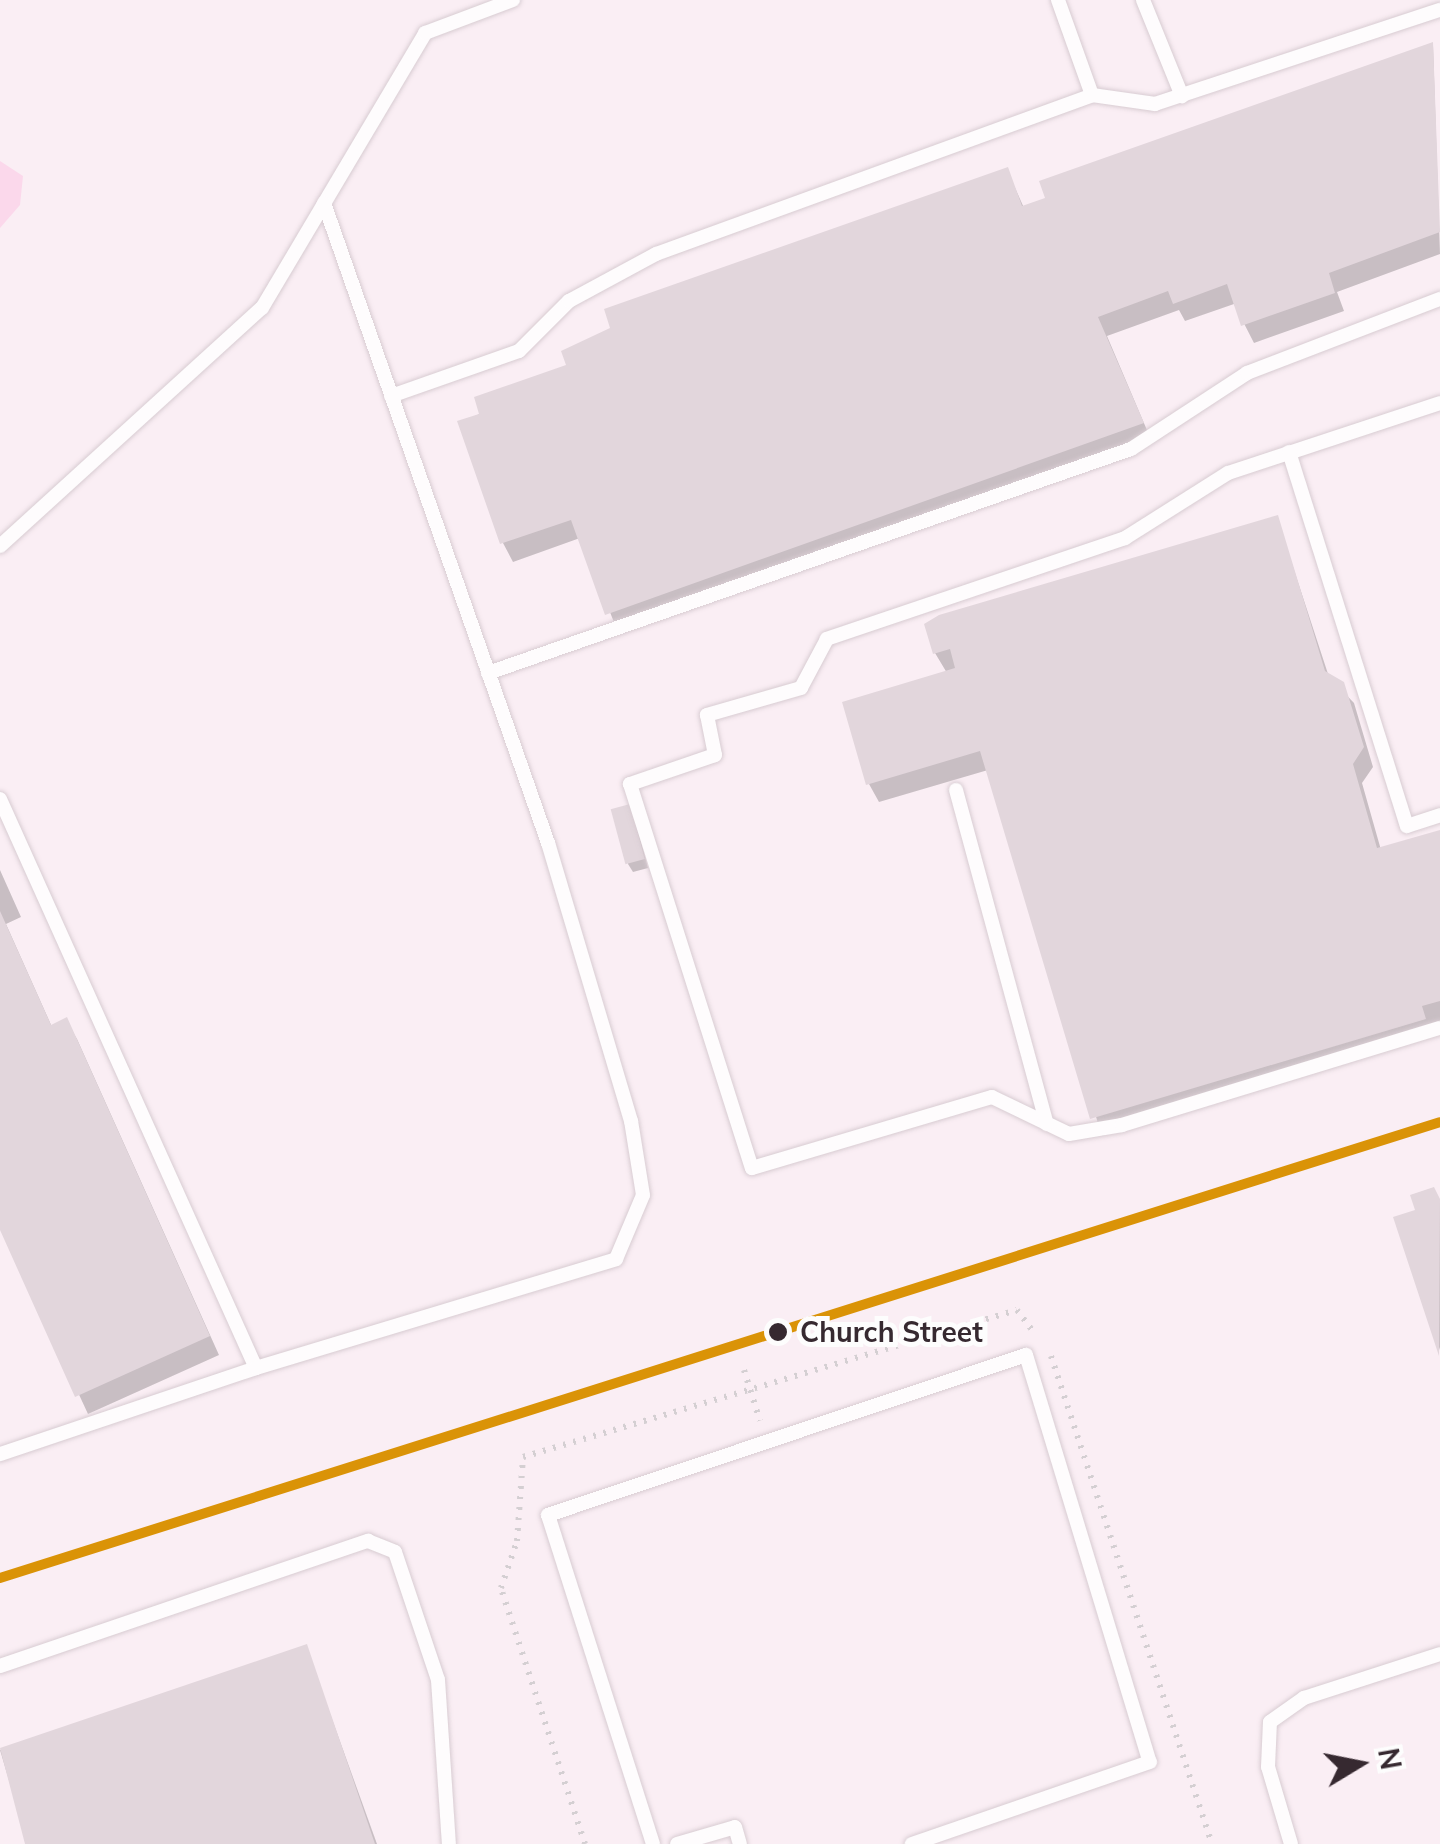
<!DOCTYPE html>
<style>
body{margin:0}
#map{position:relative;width:1440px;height:1844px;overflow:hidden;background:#faeef4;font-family:Mulish,sans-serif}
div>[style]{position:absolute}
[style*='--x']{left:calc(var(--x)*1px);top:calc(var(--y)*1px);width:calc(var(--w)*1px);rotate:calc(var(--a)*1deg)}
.green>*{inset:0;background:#fbd8eb}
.shadow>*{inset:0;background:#0003}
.building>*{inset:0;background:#e2d6dc;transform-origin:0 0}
.path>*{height:6px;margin-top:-3px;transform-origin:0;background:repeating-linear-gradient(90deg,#d4cfd2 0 2.5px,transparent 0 10.5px)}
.roads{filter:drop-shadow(0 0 2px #d8ccd2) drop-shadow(0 0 2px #d8ccd2)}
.service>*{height:14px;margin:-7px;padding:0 7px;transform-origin:7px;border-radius:7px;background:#fefcfd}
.rail-1>*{height:10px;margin:-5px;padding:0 5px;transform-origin:5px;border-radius:5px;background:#da9307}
.dots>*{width:28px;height:28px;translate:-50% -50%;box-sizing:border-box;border:5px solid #fdfdfd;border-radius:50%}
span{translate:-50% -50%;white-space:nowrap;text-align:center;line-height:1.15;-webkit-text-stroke:10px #fdfdfd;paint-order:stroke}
.stop-label{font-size:28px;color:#362930;font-weight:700}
.left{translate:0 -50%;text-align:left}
.north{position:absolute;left:1310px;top:1714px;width:100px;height:100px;-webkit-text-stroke:8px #fdfdfd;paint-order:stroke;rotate:80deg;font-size:28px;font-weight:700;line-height:40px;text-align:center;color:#362930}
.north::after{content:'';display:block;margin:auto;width:35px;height:45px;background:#362930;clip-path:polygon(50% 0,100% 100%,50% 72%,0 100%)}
</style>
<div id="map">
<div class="green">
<i style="clip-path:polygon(0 161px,23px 176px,20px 205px,0 228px)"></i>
</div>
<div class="shadow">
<i style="clip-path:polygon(1433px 45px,1440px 254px,1337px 292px,1344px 311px,1254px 343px,1234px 304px,1185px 321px,1179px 310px,1107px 336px,1152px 442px,618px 632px,580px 538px,513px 562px,503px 543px,460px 423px,1007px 170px,1024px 208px,1048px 199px,1042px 183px)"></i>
<i style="clip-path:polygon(1277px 518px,1329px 677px,1354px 703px,1373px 767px,1362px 783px,1381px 850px,1440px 833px,1440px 1029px,1102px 1136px,988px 770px,879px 802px,869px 784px,947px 673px,935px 653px)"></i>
<i style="clip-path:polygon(634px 815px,648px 868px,633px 872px,628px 864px)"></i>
<i style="clip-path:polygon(0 870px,21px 917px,6px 924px,52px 1027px,66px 1021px,77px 1039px,219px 1355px,88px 1414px,0 1224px)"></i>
<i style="clip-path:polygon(1433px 1190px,1440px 1202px,1440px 1350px,1396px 1219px,1418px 1211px)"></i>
<i style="clip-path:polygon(306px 1647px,377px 1844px,28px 1844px,0 1750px)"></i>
</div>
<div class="building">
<i style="clip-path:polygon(1433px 42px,1440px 232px,1329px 273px,1335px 293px,1241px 326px,1227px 284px,1173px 304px,1168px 291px,1098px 317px,1144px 423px,605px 615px,571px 520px,500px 544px,457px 421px,479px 414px,474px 397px,566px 365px,561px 351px,610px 328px,604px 309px,1008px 167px,1022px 206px,1045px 198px,1039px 181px)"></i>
<i style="clip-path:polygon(1278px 515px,1325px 671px,1344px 682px,1364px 747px,1353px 764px,1377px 848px,1440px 830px,1440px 1001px,1422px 1006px,1426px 1019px,1090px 1119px,980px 751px,866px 785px,842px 702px,955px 668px,950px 649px,933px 654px,924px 624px,939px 615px)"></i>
<i style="left:630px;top:804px;width:57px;height:20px;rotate:75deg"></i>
<i style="clip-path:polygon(0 911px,51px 1025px,67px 1017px,210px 1336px,75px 1397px,0 1230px)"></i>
<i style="clip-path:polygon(1434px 1187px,1440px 1199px,1439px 1356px,1393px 1217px,1415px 1210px,1410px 1195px)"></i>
<i style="clip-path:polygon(307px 1644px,375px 1844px,25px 1844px,0 1748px)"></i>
</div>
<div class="path">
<i style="--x:1051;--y:1356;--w:514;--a:71.74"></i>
<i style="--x:744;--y:1370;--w:53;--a:72.6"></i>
<i style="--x:585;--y:1844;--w:269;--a:-108.2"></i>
<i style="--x:501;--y:1588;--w:50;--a:-71.2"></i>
<i style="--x:517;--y:1541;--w:84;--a:-85.9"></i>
<i style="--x:523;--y:1457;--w:515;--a:-16.57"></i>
<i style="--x:1017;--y:1310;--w:30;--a:53"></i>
</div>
<div class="roads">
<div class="service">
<i style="--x:1058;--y:0;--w:101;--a:70.3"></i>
<i style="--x:1143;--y:0;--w:104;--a:67.9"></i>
<i style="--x:391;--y:396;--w:136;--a:-19.4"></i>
<i style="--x:519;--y:351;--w:71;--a:-45"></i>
<i style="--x:569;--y:301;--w:99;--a:-28.4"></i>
<i style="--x:656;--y:254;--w:464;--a:-20"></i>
<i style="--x:1092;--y:95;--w:64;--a:8.1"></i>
<i style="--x:1155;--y:104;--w:300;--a:-18.3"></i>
<i style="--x:1440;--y:403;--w:223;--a:161.7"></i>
<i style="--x:1228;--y:473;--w:122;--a:147.7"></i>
<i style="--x:1125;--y:538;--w:315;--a:161.3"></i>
<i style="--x:827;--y:639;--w:55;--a:118"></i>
<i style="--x:801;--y:688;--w:98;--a:164"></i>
<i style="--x:707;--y:715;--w:41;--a:78.7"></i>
<i style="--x:715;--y:755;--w:90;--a:161.2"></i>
<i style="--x:630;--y:784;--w:403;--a:72.4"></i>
<i style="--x:752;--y:1168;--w:250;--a:-16.5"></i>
<i style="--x:992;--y:1097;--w:85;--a:25.7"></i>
<i style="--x:1069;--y:1134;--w:54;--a:-9.6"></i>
<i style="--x:1122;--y:1125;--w:332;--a:-17"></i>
<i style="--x:1289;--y:452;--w:392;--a:72.5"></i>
<i style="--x:1407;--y:826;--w:35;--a:-18"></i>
<i style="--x:0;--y:546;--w:354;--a:-42.3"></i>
<i style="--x:262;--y:308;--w:320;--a:-59.3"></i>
<i style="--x:425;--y:33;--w:94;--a:-20.6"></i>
<i style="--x:488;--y:673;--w:681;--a:-19.21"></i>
<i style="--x:1131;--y:449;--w:139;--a:-33.2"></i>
<i style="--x:1247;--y:373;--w:207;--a:-21"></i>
<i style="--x:956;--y:790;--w:346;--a:74.8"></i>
<i style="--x:0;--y:799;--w:624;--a:65.78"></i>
<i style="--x:256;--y:1368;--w:270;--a:161.4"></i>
<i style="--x:256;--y:1368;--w:376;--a:-16.8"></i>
<i style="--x:616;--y:1259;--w:69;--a:-67.1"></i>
<i style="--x:643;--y:1195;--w:75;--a:-99.2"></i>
<i style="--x:631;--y:1121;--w:290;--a:-106.6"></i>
<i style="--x:548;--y:843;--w:678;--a:-109.29"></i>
<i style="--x:0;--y:1666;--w:389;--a:-18.8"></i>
<i style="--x:368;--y:1541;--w:29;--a:22"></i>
<i style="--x:395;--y:1552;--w:135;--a:71.4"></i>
<i style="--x:438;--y:1680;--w:164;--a:86.2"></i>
<i style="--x:653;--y:1844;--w:345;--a:-107.7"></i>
<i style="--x:548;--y:1515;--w:504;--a:-18.51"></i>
<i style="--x:1026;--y:1355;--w:425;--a:73.1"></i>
<i style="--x:1150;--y:1762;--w:252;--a:161"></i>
<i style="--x:677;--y:1844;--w:60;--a:-16.3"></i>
<i style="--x:735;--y:1827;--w:18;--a:74"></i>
<i style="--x:1291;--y:1844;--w:80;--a:-106.6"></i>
<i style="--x:1268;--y:1767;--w:45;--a:-87.5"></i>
<i style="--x:1270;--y:1722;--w:42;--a:-35.2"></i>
<i style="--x:1304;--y:1698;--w:143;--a:-17.9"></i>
</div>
</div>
<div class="rail-1">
<i style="--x:0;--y:1578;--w:1510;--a:-17.57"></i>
</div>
<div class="dots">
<i style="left:778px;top:1332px;background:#362930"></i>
</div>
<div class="stop-label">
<span class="left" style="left:800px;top:1332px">Church Street</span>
</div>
<div class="north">N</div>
</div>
